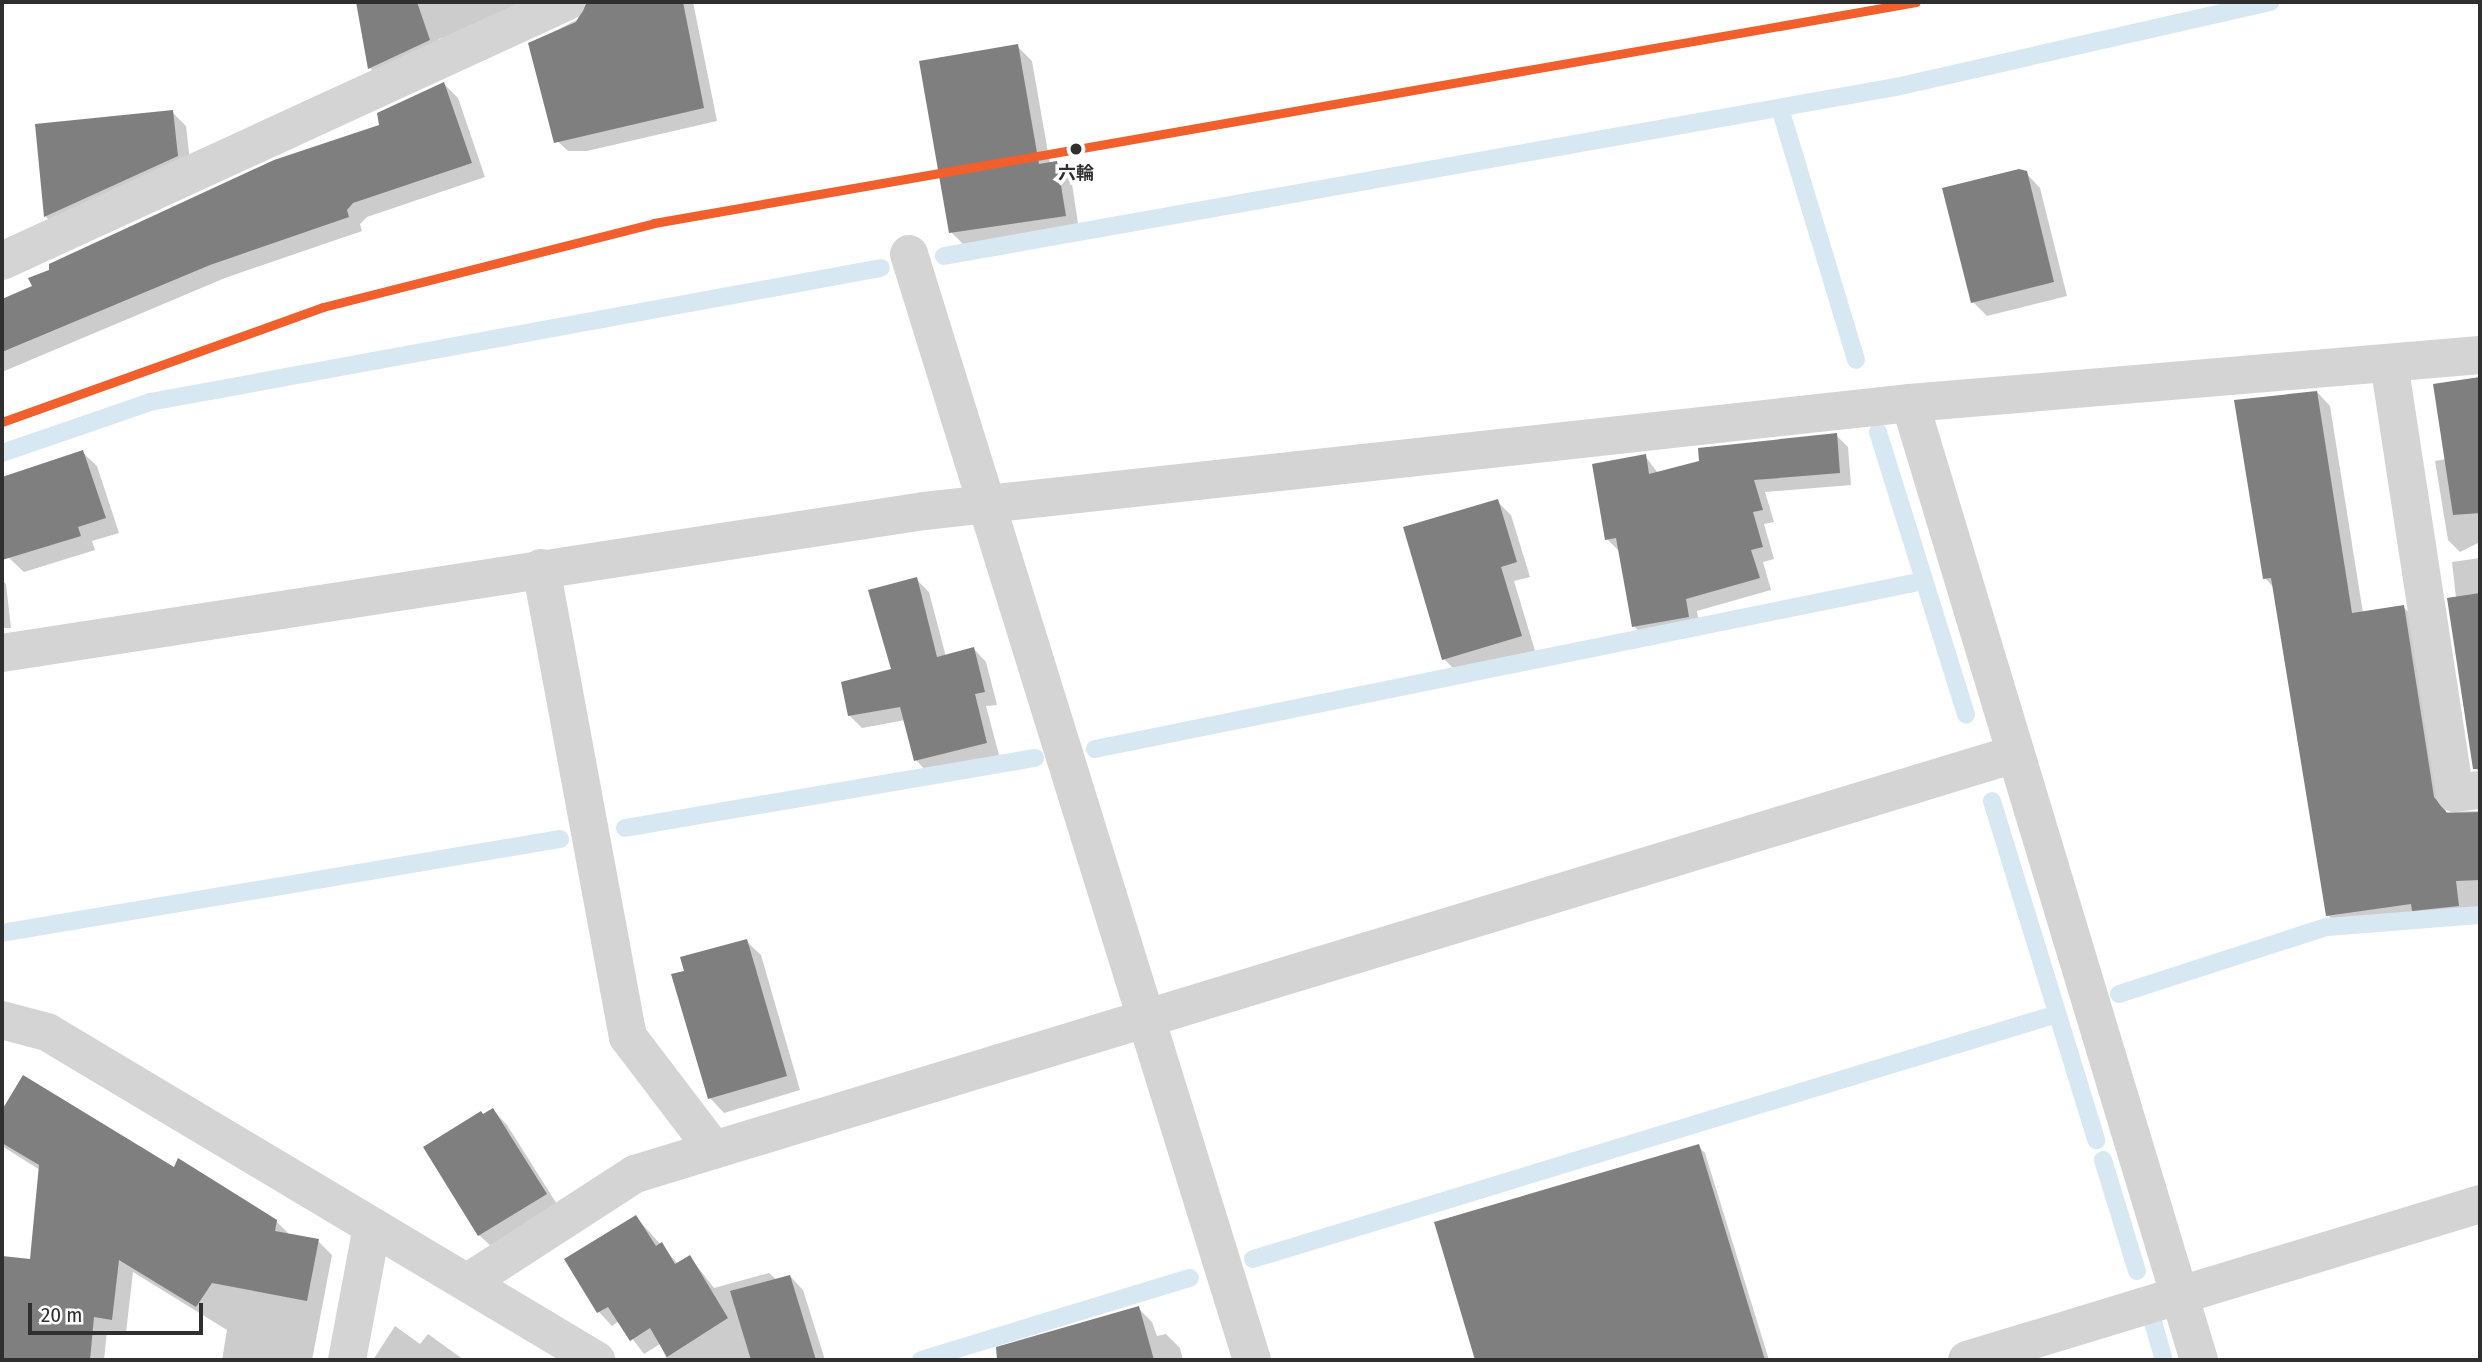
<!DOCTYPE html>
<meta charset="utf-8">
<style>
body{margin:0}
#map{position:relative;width:2482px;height:1362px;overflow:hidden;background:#fff;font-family:"Fira Sans Condensed","Noto Sans JP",sans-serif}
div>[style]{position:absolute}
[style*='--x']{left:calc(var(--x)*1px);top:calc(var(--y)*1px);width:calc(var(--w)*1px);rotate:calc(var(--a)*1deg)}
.shadow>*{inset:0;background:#0003}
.stream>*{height:18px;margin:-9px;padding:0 9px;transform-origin:9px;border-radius:9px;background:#d8e8f2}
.building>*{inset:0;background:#7f7f7f}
.minor>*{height:38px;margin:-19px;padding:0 19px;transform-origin:19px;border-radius:19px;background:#d4d4d4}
.rail-1>*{height:9px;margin:-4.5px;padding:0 4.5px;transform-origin:4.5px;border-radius:4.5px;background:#f05f2c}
.dots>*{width:19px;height:19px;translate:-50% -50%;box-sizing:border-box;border:4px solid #fff;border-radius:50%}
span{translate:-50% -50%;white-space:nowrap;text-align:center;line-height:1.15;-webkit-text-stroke:7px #fff;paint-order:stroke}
.stop-label{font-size:18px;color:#2f2f2f;font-weight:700}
.frame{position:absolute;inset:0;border:4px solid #2f2f2f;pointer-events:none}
.scale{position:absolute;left:28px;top:1303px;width:175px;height:32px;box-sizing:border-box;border:4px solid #2f2f2f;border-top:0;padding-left:9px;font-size:21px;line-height:24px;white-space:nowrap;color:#2f2f2f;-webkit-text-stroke:5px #fff;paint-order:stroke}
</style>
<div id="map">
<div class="shadow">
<i style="clip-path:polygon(358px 2px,563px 2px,500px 28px,438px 39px,443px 54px,384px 81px,370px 68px)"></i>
<i style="clip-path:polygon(587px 2px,693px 2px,717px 121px,587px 151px,568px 151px,554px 138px,530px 44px,586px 15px)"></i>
<i style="clip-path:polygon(1017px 46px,1032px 61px,1050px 164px,1057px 163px,1071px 177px,1079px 230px,965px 246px,951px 232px)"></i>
<i style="clip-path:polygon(444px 84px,458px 98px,485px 177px,367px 217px,360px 224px,362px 231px,225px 278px,2px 372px,2px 307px,381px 126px)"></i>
<i style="clip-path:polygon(172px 112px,186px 126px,191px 170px,60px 230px,46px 217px,37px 126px)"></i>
<i style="clip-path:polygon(2026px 173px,2040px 188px,2067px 296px,1987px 316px,1973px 302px)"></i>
<i style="clip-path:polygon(2480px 379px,2480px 542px,2460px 552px,2448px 540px,2435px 461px,2446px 459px,2435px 386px)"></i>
<i style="clip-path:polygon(2317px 392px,2330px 406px,2363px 613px,2403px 607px,2417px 620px,2446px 812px,2480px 811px,2480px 919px,2428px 924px,2421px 917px,2341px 929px,2328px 915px,2274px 588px,2265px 578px)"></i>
<i style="clip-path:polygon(1836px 435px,1848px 447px,1851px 485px,1765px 492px,1774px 522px,1764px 524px,1774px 559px,1763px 562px,1771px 590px,1697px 611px,1700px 629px,1646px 639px,1634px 626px,1619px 551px,1607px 539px,1645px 456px,1658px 473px)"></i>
<i style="clip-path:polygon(82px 452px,97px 466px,119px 533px,92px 541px,95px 550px,24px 572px,9px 558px,2px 535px,2px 478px)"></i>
<i style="clip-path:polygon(1497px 501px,1511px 515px,1530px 577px,1514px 581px,1535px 651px,1458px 673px,1444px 659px)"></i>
<i style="clip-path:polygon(2480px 558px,2480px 773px,2475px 768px,2452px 562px)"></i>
<i style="clip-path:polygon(916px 579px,929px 592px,946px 657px,974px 649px,986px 662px,997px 705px,986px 706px,999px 755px,928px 773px,916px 760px,905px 720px,862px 728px,849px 715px,893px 670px)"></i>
<i style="clip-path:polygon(2px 580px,6px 584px,11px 628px,2px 628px)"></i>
<i style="clip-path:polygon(746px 941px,761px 955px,800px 1090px,724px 1113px,710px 1098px,686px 972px)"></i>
<i style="clip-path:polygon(24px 1077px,174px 1169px,276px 1221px,291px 1236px,318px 1241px,332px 1255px,312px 1360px,222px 1360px,227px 1330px,133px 1272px,126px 1333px,107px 1331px,104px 1360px,2px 1360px,2px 1257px,31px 1260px,40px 1170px,2px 1146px,2px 1113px)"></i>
<i style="clip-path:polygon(493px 1110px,507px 1125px,560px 1209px,494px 1249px,479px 1235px,484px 1116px)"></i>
<i style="clip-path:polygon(1698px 1146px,1705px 1153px,1769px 1360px,1477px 1360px,1436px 1223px)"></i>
<i style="clip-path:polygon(636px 1217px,678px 1264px,690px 1257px,714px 1288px,769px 1273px,777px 1280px,790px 1276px,803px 1290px,825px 1360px,667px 1360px,660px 1344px,644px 1354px,619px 1321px,612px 1326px,599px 1312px,567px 1259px)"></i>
<i style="clip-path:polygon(1138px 1308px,1152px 1322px,1157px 1336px,1166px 1334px,1180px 1348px,1183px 1360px,1090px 1360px,1080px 1325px)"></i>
<i style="clip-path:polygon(395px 1326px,420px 1344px,428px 1334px,464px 1360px,373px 1360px)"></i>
</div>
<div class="stream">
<i style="--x:1780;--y:108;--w:263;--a:73.2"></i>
<i style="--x:944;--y:256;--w:967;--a:-10.07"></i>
<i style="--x:1896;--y:87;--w:384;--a:-12.8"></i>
<i style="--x:1878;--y:432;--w:296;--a:72.7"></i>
<i style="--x:2;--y:453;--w:157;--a:-19"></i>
<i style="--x:150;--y:402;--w:743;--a:-10.39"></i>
<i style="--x:1095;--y:749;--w:846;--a:-11.46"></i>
<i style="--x:1992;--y:801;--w:355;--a:72.9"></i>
<i style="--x:625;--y:828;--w:416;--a:-9.7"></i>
<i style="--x:2;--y:933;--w:566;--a:-9.56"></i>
<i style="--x:2119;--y:994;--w:219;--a:-17.9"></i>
<i style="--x:2327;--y:927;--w:153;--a:-4.5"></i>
<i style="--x:2103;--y:1160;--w:116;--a:73"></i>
<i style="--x:1253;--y:1259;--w:841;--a:-16.95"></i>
<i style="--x:2153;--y:1322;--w:40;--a:74"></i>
<i style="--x:921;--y:1360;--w:281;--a:-17"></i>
</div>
<div class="building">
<i style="clip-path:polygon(356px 2px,417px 2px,430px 40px,368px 69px)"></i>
<i style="clip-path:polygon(587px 2px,683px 2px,704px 108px,554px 143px,528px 43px,576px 22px)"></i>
<i style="clip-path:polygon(1018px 44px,1039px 164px,1057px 161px,1066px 216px,949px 233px,919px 61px)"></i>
<i style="clip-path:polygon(444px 82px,472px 163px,353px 203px,347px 210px,349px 217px,210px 265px,2px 352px,2px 299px,32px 286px,28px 278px,49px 270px,49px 264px,274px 160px,379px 125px,377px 113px)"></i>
<i style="clip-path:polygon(173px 110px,178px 156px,44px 217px,35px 124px)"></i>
<i style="clip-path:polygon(2019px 169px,2027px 171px,2054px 282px,1971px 303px,1942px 188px)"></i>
<i style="clip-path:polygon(2480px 377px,2480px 513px,2453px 515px,2433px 384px)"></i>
<i style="clip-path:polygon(2317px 391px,2352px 613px,2404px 605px,2434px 797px,2447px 813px,2480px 812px,2480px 880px,2456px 881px,2459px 906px,2412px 911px,2411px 904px,2326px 916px,2271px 578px,2263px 579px,2234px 400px)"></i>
<i style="clip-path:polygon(1837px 433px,1840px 473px,1754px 480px,1763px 510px,1753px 512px,1763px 547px,1751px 550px,1760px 578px,1686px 599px,1689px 617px,1632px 627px,1616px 538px,1605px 540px,1592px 464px,1646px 454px,1649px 474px,1699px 461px,1698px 448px)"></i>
<i style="clip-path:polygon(83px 450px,106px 518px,78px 527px,81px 536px,2px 560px,2px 477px)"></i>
<i style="clip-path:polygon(1498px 499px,1517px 562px,1501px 567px,1522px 636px,1442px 660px,1403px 527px)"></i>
<i style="clip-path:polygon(917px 577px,937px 657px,974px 647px,985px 692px,975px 694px,987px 743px,914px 761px,900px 707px,848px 716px,841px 682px,891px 669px,868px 590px)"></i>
<i style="clip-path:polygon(2480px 593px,2480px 769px,2473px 769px,2447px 598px)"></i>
<i style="clip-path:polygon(747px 939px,787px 1076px,708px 1099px,671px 974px,684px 971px,680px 957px)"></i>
<i style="clip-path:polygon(23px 1075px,174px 1167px,178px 1158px,277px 1220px,275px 1231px,319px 1239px,307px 1301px,212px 1283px,196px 1307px,119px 1260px,112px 1320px,94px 1317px,90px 1360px,2px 1360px,2px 1256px,30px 1259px,39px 1165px,2px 1143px,2px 1110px)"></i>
<i style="clip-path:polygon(493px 1108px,547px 1194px,478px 1236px,423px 1147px,481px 1111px,483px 1114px)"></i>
<i style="clip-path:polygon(1699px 1144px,1765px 1360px,1475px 1360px,1434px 1222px)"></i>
<i style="clip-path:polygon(636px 1215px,656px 1246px,662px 1242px,675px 1264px,690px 1255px,728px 1318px,667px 1357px,650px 1328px,630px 1341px,608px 1307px,597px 1313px,564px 1259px)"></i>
<i style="clip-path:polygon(790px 1275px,816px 1360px,751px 1360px,730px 1291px)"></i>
<i style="clip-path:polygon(1139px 1306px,1154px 1360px,997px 1360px,996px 1347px)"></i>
</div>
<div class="minor">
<i style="--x:909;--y:254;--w:1158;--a:72.77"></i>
<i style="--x:2;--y:261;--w:621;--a:-24.67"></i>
<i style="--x:2389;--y:363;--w:435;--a:81.3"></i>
<i style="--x:2455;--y:793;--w:25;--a:-7"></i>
<i style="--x:1910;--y:403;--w:1000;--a:73.2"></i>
<i style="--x:541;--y:568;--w:477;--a:79.5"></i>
<i style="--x:628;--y:1037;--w:142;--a:52.7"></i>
<i style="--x:2;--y:653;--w:933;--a:-8.76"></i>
<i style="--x:924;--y:511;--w:992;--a:-6.25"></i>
<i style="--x:1910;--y:403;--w:572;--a:-4.81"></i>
<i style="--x:2;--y:1020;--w:47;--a:14.9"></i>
<i style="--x:47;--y:1032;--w:640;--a:30.86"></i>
<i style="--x:468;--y:1282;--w:199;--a:-32.9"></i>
<i style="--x:635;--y:1174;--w:1442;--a:-16.93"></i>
<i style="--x:347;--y:1360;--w:136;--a:-79.4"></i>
<i style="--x:1967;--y:1360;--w:536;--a:-16.91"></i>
</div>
<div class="rail-1">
<i style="--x:2;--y:422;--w:341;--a:-19.7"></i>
<i style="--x:323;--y:307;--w:341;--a:-14.2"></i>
<i style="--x:654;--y:223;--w:1281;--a:-9.93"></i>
</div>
<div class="dots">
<i style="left:1076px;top:149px;background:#2f2f2f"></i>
</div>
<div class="stop-label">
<span style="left:1076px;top:173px">六輪</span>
</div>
<div class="frame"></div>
<div class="scale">20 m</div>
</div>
